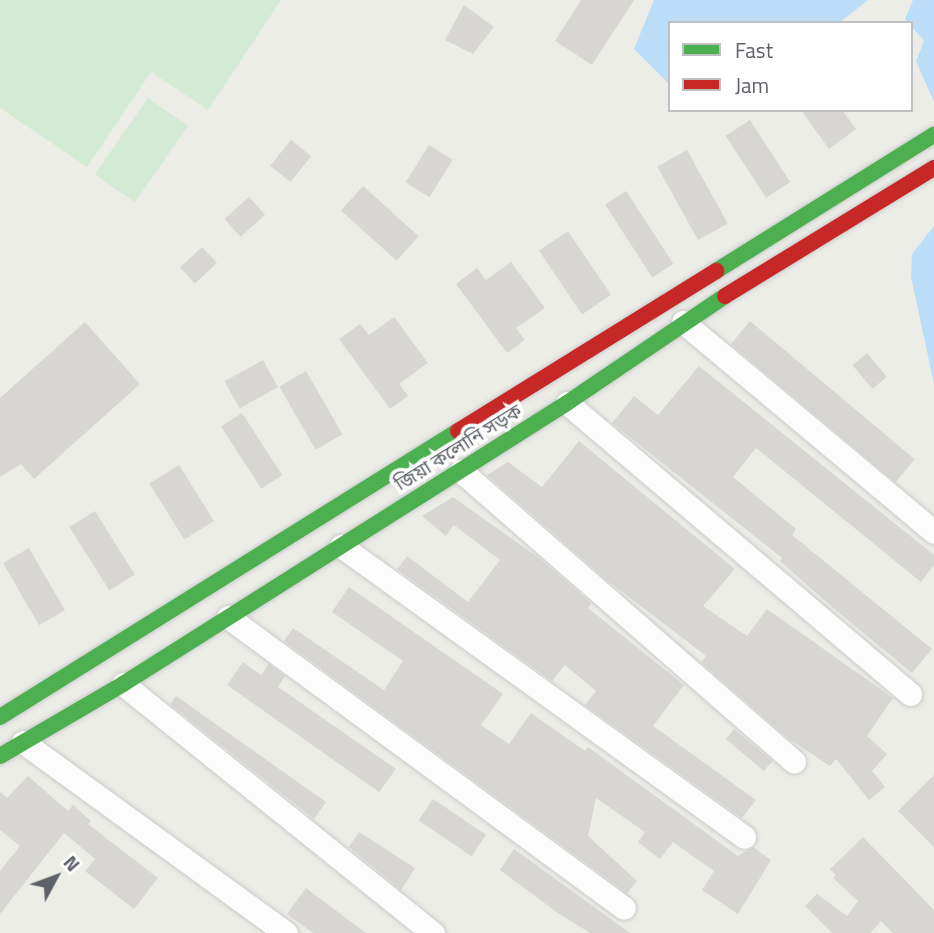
<!DOCTYPE html>
<meta charset="utf-8">
<style>
body{margin:0}
#map{position:relative;width:934px;height:933px;overflow:hidden;background:#edede8;font-family:"Titillium Web","Noto Sans Bengali",sans-serif}
div>[style]{position:absolute}
[style*='--x']{left:calc(var(--x)*1px);top:calc(var(--y)*1px);width:calc(var(--w)*1px);rotate:calc(var(--a)*1deg)}
.green>*{inset:0;background:#d4ebd3;transform-origin:0 0}
.water>*{inset:0;background:#bcddf8}
.building>*{inset:0;background:#d7d6d3;transform-origin:0 0}
.roads{filter:drop-shadow(0 0 2px #cbcbca) drop-shadow(0 0 2px #cbcbca)}
.street>*{height:23px;margin:-11.5px;padding:0 11.5px;transform-origin:11.5px;border-radius:11.5px;background:#fcfcfc}
.fast>*{height:16px;margin:-8px;padding:0 8px;transform-origin:8px;border-radius:8px;background:#4caf50}
.jam>*{height:16px;margin:-8px;padding:0 8px;transform-origin:8px;border-radius:8px;background:#c62828}
span{translate:-50% -50%;white-space:nowrap;text-align:center;line-height:1.15;-webkit-text-stroke:7px #fff;paint-order:stroke}
.street-label{font-size:19px;color:#5d6167}
.legend{position:absolute;left:668px;top:21px;width:245px;height:91px;box-sizing:border-box;background:#fff;border:2px solid #bec0c2;margin:0;padding:9px 12px;list-style:none;font-size:21px;color:#5d6167}
.legend li{display:flex;align-items:center;gap:14px;height:35px}
.legend b{width:35px;border:2px solid #bec0c2}
.north{position:absolute;left:21px;top:842px;width:70px;height:70px;-webkit-text-stroke:5px #fff;paint-order:stroke;rotate:49deg;font-size:19px;font-weight:700;line-height:28px;text-align:center;color:#5d6167}
.north::after{content:'';display:block;margin:auto;width:24px;height:32px;background:#5d6167;clip-path:polygon(50% 0,100% 100%,50% 72%,0 100%)}
</style>
<div id="map">
<div class="green">
<i style="clip-path:polygon(0 0,281px 0,208px 110px,151px 72px,87px 167px,0 108px)"></i>
<i style="left:148px;top:98px;width:49px;height:93px;rotate:35deg"></i>
</div>
<div class="water">
<i style="clip-path:polygon(654px 0,868px 0,839px 23px,670px 23px,670px 85px,634px 49px)"></i>
<i style="clip-path:polygon(913px 0,934px 0,934px 102px,916px 61px,924px 41px,905px 19px)"></i>
<i style="clip-path:polygon(934px 226px,934px 384px,911px 277px,912px 254px)"></i>
</div>
<div class="building">
<i style="clip-path:polygon(581px 0,634px 0,592px 65px,555px 41px)"></i>
<i style="clip-path:polygon(464px 5px,494px 27px,473px 54px,445px 40px)"></i>
<i style="clip-path:polygon(801px 110px,842px 110px,856px 129px,829px 149px)"></i>
<i style="left:750px;top:120px;width:74px;height:29px;rotate:57deg"></i>
<i style="left:291px;top:140px;width:26px;height:33px;rotate:39deg"></i>
<i style="left:429px;top:145px;width:28px;height:44px;rotate:32deg"></i>
<i style="left:687px;top:150px;width:84px;height:34px;rotate:61deg"></i>
<i style="left:363px;top:186px;width:75px;height:33px;rotate:42deg"></i>
<i style="left:626px;top:191px;width:87px;height:25px;rotate:57deg"></i>
<i style="left:249px;top:197px;width:24px;height:33px;rotate:48deg"></i>
<i style="left:568px;top:231px;width:77px;height:35px;rotate:56deg"></i>
<i style="left:202px;top:247px;width:22px;height:30px;rotate:47deg"></i>
<i style="clip-path:polygon(511px 262px,545px 308px,516px 328px,525px 340px,507px 353px,456px 284px,477px 268px,486px 280px)"></i>
<i style="clip-path:polygon(394px 317px,428px 363px,399px 384px,408px 396px,390px 409px,339px 339px,360px 324px,369px 335px)"></i>
<i style="left:750px;top:321px;width:215px;height:30px;rotate:40deg"></i>
<i style="clip-path:polygon(85px 322px,140px 384px,34px 479px,21px 464px,0 477px,0 398px)"></i>
<i style="left:867px;top:353px;width:31px;height:19px;rotate:50deg"></i>
<i style="left:263px;top:360px;width:31px;height:44px;rotate:61deg"></i>
<i style="clip-path:polygon(699px 366px,934px 555px,934px 565px,921px 582px,756px 448px,733px 477px,796px 529px,792px 535px,932px 649px,912px 673px,838px 612px,780px 561px,782px 558px,612px 423px,634px 396px,658px 415px)"></i>
<i style="left:306px;top:371px;width:73px;height:31px;rotate:60deg"></i>
<i style="left:242px;top:413px;width:74px;height:25px;rotate:57deg"></i>
<i style="clip-path:polygon(579px 441px,735px 569px,703px 606px,747px 636px,767px 609px,893px 698px,867px 736px,887px 754px,872px 771px,885px 787px,869px 800px,836px 759px,830px 766px,789px 739px,701px 662px,706px 656px,608px 581px,487px 475px,508px 462px,542px 487px)"></i>
<i style="left:179px;top:465px;width:66px;height:35px;rotate:58deg"></i>
<i style="clip-path:polygon(453px 497px,539px 558px,591px 603px,588px 608px,684px 685px,653px 726px,756px 800px,742px 818px,585px 705px,596px 691px,565px 665px,552px 681px,397px 569px,407px 556px,468px 602px,500px 560px,454px 525px,446px 536px,422px 516px)"></i>
<i style="left:95px;top:511px;width:75px;height:30px;rotate:58deg"></i>
<i style="left:29px;top:548px;width:72px;height:30px;rotate:60deg"></i>
<i style="clip-path:polygon(349px 587px,503px 694px,481px 725px,509px 744px,531px 713px,585px 751px,588px 747px,738px 856px,753px 847px,771px 860px,738px 914px,702px 890px,714px 871px,673px 842px,660px 859px,638px 842px,645px 832px,596px 798px,588px 836px,637px 881px,627px 893px,284px 641px,293px 628px,384px 690px,403px 661px,332px 612px)"></i>
<i style="clip-path:polygon(243px 662px,261px 675px,269px 664px,285px 676px,278px 687px,396px 769px,379px 792px,227px 685px)"></i>
<i style="clip-path:polygon(176px 696px,326px 802px,314px 819px,170px 704px)"></i>
<i style="left:734px;top:729px;width:50px;height:13px;rotate:40deg"></i>
<i style="clip-path:polygon(934px 775px,934px 847px,898px 811px)"></i>
<i style="clip-path:polygon(28px 776px,68px 811px,73px 805px,91px 821px,88px 824px,158px 878px,134px 909px,85px 871px,95px 859px,64px 833px,0 914px,0 871px,20px 846px,0 830px,0 792px,7px 798px)"></i>
<i style="left:433px;top:799px;width:64px;height:26px;rotate:34deg"></i>
<i style="clip-path:polygon(359px 832px,415px 868px,401px 890px,349px 847px)"></i>
<i style="clip-path:polygon(863px 837px,934px 910px,934px 933px,893px 933px,881px 921px,870px 933px,832px 933px,805px 906px,817px 894px,847px 916px,858px 901px,833px 878px,836px 875px,830px 869px)"></i>
<i style="clip-path:polygon(514px 849px,630px 933px,590px 933px,558px 913px,500px 870px)"></i>
<i style="clip-path:polygon(306px 888px,366px 933px,313px 933px,287px 914px)"></i>
</div>
<div class="roads">
<div class="street">
<i style="--x:683;--y:322;--w:327;--a:39.9"></i>
<i style="--x:567;--y:403;--w:450;--a:40.3"></i>
<i style="--x:461;--y:471;--w:442;--a:41.1"></i>
<i style="--x:341;--y:546;--w:497;--a:35.8"></i>
<i style="--x:228;--y:617;--w:491;--a:36.3"></i>
<i style="--x:123;--y:684;--w:398;--a:38.8"></i>
<i style="--x:23;--y:742;--w:325;--a:36"></i>
</div>
<div class="fast">
<i style="--x:716;--y:271;--w:257;--a:-32"></i>
<i style="--x:0;--y:717;--w:540;--a:-31.98"></i>
<i style="--x:0;--y:756;--w:143;--a:-30.3"></i>
<i style="--x:123;--y:684;--w:525;--a:-32.33"></i>
<i style="--x:567;--y:403;--w:191;--a:-34.1"></i>
</div>
<div class="jam">
<i style="--x:725;--y:296;--w:245;--a:-31.5"></i>
<i style="--x:458;--y:431;--w:304;--a:-31.8"></i>
</div>
</div>
<div class="street-label">
<span style="left:458px;top:447px;rotate:-32deg">জিয়া কলোনি সড়ক</span>
</div>
<ul class="legend">
<li><b style="height:9px;background:#4caf50"></b>Fast</li>
<li><b style="height:9px;background:#c62828"></b>Jam</li>
</ul>
<div class="north">N</div>
</div>
